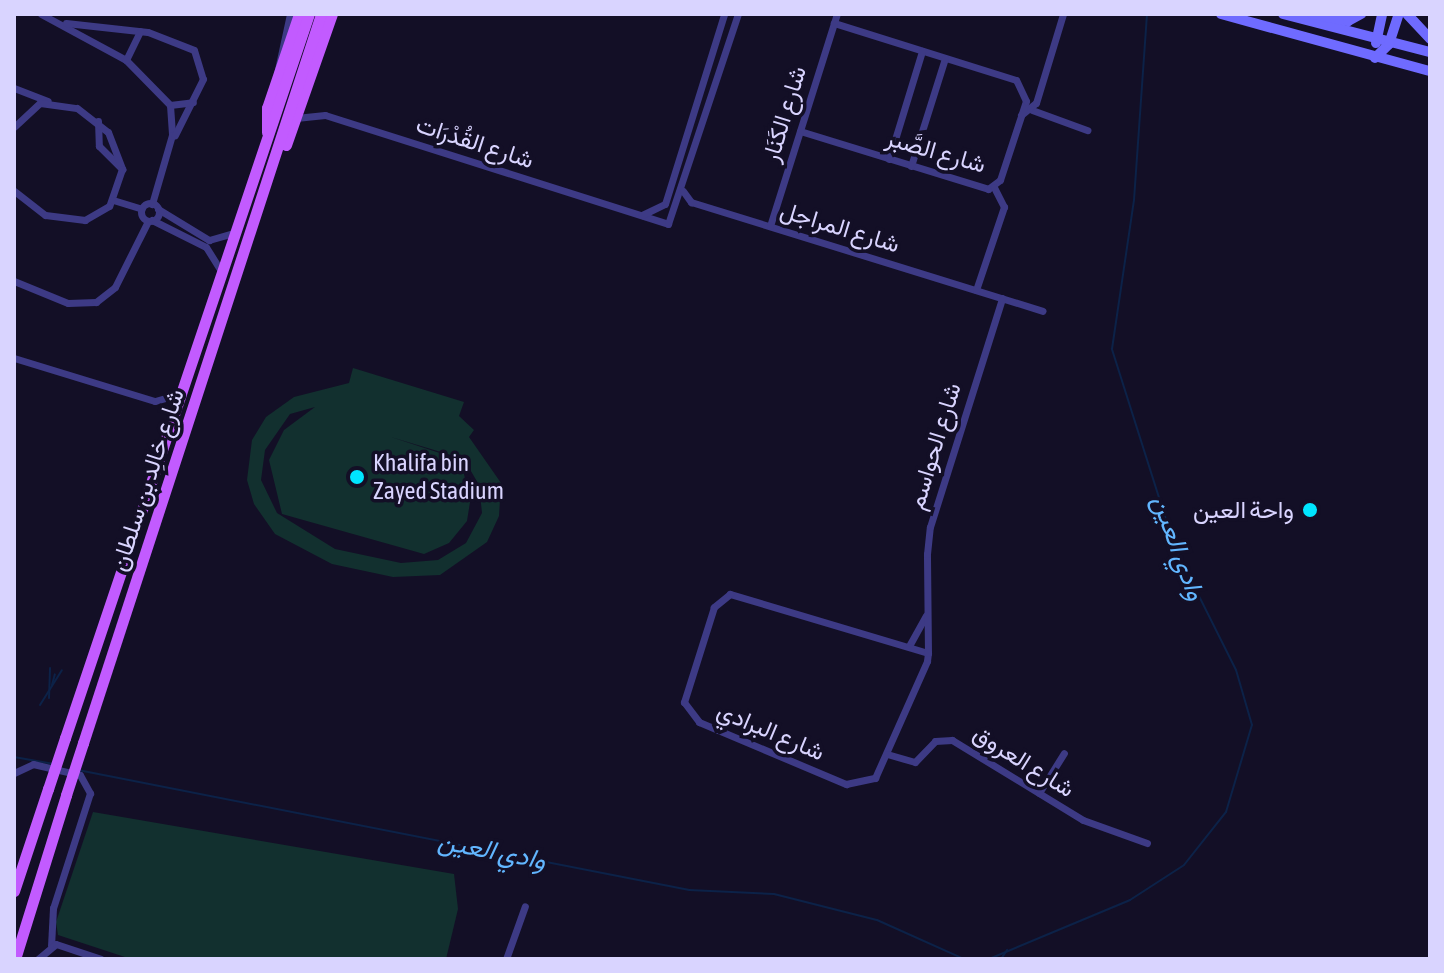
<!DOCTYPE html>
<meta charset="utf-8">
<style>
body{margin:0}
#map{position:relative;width:1444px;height:973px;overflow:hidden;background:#130f26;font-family:"Asap Condensed",Vazirmatn,sans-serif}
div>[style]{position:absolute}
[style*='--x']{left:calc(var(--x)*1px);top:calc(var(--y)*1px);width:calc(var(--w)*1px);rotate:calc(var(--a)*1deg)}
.green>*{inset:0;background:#12302f}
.stream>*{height:2px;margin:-1px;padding:0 1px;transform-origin:1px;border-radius:1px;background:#0c2248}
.street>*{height:7px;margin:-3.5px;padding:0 3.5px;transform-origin:3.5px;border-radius:3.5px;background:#3d3a85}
.street>.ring{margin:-3.5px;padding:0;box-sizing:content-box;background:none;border:7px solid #3d3a85;border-radius:50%}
.secondary>*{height:10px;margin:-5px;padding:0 5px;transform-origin:5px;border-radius:5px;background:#6f6bff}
.primary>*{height:11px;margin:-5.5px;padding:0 5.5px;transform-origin:5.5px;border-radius:5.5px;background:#c25bff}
.primary-bridge>*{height:11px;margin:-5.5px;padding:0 5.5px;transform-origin:5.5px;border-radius:5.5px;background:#c25bff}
.dots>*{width:22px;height:22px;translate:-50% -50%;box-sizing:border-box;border:4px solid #130f26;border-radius:50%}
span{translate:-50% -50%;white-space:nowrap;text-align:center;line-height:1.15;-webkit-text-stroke:7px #130f26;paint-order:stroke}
.street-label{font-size:24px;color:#d9d4ff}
.poi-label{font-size:24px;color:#d9d4ff}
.left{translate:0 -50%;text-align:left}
.right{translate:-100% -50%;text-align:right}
.water-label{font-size:26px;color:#62b6ff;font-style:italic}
.frame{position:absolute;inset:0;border:16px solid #d9d4ff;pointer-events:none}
</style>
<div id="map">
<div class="green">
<i style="clip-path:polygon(evenodd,353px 368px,464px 402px,459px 416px,474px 430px,469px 437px,501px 483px,499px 516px,487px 542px,440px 575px,393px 577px,332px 564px,275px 534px,254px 504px,247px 480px,252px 440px,266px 417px,294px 397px,349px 383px,353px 368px,315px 407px,284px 430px,269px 460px,282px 514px,424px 554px,449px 543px,467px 521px,470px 502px,461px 460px,391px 437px,464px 459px,479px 485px,482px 513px,466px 543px,438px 560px,401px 563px,335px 549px,277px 513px,261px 480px,265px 450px,290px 414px,315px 407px)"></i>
<i style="clip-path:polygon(93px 812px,454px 874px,458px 909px,446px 959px,131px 959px,58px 935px,56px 922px)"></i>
</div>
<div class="stream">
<i style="--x:52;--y:685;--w:11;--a:-75"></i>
<i style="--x:49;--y:698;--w:30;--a:-88"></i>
<i style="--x:40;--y:705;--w:41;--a:-57.8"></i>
<i style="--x:14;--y:757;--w:39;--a:10"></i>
<i style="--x:78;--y:770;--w:623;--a:11.11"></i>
<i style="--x:689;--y:890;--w:85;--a:2.7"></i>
<i style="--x:774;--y:894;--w:106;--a:14.2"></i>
<i style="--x:877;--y:920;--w:95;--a:24.1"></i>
<i style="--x:989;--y:959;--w:153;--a:-22.7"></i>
<i style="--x:1130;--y:900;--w:64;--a:-32.9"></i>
<i style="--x:1184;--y:865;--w:68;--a:-51.6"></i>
<i style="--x:1226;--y:812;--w:91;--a:-73.4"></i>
<i style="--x:1252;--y:725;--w:57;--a:-106.2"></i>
<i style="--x:1236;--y:670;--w:136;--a:-116.6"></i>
<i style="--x:1175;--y:548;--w:209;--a:-107.6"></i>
<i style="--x:1112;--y:349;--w:151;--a:-81.6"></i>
<i style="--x:1134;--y:200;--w:186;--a:-86"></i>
<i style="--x:1001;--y:959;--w:11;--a:-56"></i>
</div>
<div class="street">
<i style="--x:41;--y:14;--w:97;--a:28.4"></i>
<i style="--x:126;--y:60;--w:63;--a:45.6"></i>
<i style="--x:170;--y:105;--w:30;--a:86"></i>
<i style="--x:172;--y:135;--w:72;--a:106.2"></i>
<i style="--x:66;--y:23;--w:82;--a:6.3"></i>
<i style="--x:148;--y:32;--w:49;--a:21.4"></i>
<i style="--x:194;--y:50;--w:30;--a:73"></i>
<i style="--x:203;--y:79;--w:63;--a:116.6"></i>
<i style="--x:126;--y:60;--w:32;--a:-64"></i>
<i style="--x:277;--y:74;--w:61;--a:-77.8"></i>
<i style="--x:14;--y:88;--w:36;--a:21"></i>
<i style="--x:170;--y:105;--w:23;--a:-7"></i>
<i style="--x:1032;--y:110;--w:59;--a:20"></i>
<i style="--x:1021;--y:115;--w:19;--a:-39"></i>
<i style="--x:1036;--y:103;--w:93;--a:-73.1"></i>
<i style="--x:296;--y:118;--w:29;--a:-6"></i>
<i style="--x:325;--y:115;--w:360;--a:17.6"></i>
<i style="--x:668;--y:224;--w:221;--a:-71.6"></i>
<i style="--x:98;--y:121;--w:25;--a:88"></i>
<i style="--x:99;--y:146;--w:33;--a:45"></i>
<i style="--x:14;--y:127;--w:35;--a:-43"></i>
<i style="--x:40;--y:103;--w:37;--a:8"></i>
<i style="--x:77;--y:108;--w:39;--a:38"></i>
<i style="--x:108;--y:132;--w:40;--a:69"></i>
<i style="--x:122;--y:169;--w:39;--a:109"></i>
<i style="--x:109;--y:206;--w:28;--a:150"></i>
<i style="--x:85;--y:220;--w:40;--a:-172.9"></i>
<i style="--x:45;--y:215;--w:39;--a:-142"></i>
<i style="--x:800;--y:131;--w:197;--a:17.1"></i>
<i style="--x:988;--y:189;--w:15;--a:-37"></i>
<i style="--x:1000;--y:180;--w:83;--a:-71.8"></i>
<i style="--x:1026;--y:101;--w:23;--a:-115"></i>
<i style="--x:1016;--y:80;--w:191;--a:-162.6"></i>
<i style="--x:889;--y:159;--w:113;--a:-73"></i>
<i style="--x:911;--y:166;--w:113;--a:-72.5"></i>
<i style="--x:683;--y:191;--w:14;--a:54"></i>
<i style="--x:691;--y:202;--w:368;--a:17.2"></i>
<i style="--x:113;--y:200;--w:30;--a:17"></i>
<i class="ring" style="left:141px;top:203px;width:11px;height:11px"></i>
<i style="--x:158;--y:209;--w:60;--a:31.3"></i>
<i style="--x:209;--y:240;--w:26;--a:-16"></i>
<i style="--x:642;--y:215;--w:25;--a:-26"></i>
<i style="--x:665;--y:204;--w:199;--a:-72.7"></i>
<i style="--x:152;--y:220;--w:60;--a:26.6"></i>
<i style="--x:206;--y:247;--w:28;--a:58"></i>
<i style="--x:770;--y:226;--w:222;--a:-72.5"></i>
<i style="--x:14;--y:281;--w:58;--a:22.2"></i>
<i style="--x:68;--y:303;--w:28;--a:-2"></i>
<i style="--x:96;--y:302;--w:24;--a:-38"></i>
<i style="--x:115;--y:287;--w:74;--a:-63.4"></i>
<i style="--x:976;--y:290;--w:88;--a:-71.4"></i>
<i style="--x:1004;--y:207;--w:22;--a:-117"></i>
<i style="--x:14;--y:358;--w:147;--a:17"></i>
<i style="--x:155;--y:401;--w:26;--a:-16"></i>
<i style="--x:909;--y:646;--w:35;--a:-61"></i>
<i style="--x:928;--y:653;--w:207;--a:-163.4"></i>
<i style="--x:730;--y:594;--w:21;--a:141"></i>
<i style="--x:714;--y:607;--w:100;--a:107.5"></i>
<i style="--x:684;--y:702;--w:25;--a:53"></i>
<i style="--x:699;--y:722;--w:160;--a:22.9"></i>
<i style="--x:846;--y:784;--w:30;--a:-12"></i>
<i style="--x:875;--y:778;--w:128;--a:-66"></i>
<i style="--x:927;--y:661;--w:8;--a:-83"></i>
<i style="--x:928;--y:653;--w:99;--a:-90.6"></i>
<i style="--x:927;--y:554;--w:27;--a:-84"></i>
<i style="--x:930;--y:527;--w:240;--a:-72.5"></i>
<i style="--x:887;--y:754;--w:29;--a:16"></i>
<i style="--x:915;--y:762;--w:29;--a:-46"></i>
<i style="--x:935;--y:741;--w:17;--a:-3"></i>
<i style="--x:952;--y:740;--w:153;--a:31.4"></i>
<i style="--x:1083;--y:820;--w:68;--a:19.8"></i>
<i style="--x:14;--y:773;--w:21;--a:-25"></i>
<i style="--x:33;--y:764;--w:48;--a:13.2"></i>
<i style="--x:80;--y:775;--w:21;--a:61"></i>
<i style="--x:90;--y:793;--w:121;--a:107.8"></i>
<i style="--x:53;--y:908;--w:37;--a:93"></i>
<i style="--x:1039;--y:793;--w:47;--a:-58"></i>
<i style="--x:38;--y:959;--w:23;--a:-40"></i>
<i style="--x:56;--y:944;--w:47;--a:18.4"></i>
<i style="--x:506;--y:959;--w:56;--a:-70.3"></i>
</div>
<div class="secondary">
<i style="--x:1221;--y:14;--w:217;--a:15.3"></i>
<i style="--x:1283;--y:14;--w:152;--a:14.5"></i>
<i style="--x:1312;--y:14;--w:37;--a:11"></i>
<i style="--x:1348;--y:21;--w:15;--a:-28"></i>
<i style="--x:1407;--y:14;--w:34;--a:47"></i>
<i style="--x:1376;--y:43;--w:30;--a:-78"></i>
<i style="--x:1375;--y:58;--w:20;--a:-45"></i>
<i style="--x:1389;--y:44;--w:32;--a:-72"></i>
</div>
<div class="primary">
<i style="--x:267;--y:132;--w:24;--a:-90"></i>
<i style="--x:267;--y:108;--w:99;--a:-71.2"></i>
<i style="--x:286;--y:145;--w:139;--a:-70.7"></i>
<i style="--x:65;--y:738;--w:764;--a:-71.38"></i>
<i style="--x:83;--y:743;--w:767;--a:-71.92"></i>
<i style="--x:14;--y:891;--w:108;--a:-71.6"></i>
<i style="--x:15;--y:959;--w:172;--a:-72.7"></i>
</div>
<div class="primary-bridge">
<i style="--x:48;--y:789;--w:54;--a:-71.6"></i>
<i style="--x:66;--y:795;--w:55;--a:-71.9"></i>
</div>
<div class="dots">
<i style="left:357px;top:477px;background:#00e5ff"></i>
<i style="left:1310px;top:510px;background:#00e5ff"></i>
</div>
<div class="street-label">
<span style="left:784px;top:114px;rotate:-73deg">شارع الكَنَار</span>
<span style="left:475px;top:142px;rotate:18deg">شارع القُدْرَات</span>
<span style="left:936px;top:151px;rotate:16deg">شارع الصَّبر</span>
<span style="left:840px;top:227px;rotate:17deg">شارع المراجل</span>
<span style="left:934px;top:446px;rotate:-73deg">شارع الحواسم</span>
<span style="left:147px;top:480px;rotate:-72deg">شارع خالِد بن سلطان</span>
<span style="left:771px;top:731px;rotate:23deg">شارع البرادي</span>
<span style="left:1024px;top:761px;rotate:32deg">شارع العروق</span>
</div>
<div class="poi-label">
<span class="left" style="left:373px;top:477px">Khalifa bin<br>Zayed Stadium</span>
<span class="right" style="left:1294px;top:510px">واحة العين</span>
</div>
<div class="water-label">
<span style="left:1178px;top:548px;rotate:70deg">وادي العين</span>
<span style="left:492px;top:851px;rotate:11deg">وادي العين</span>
</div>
<div class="frame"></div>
</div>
